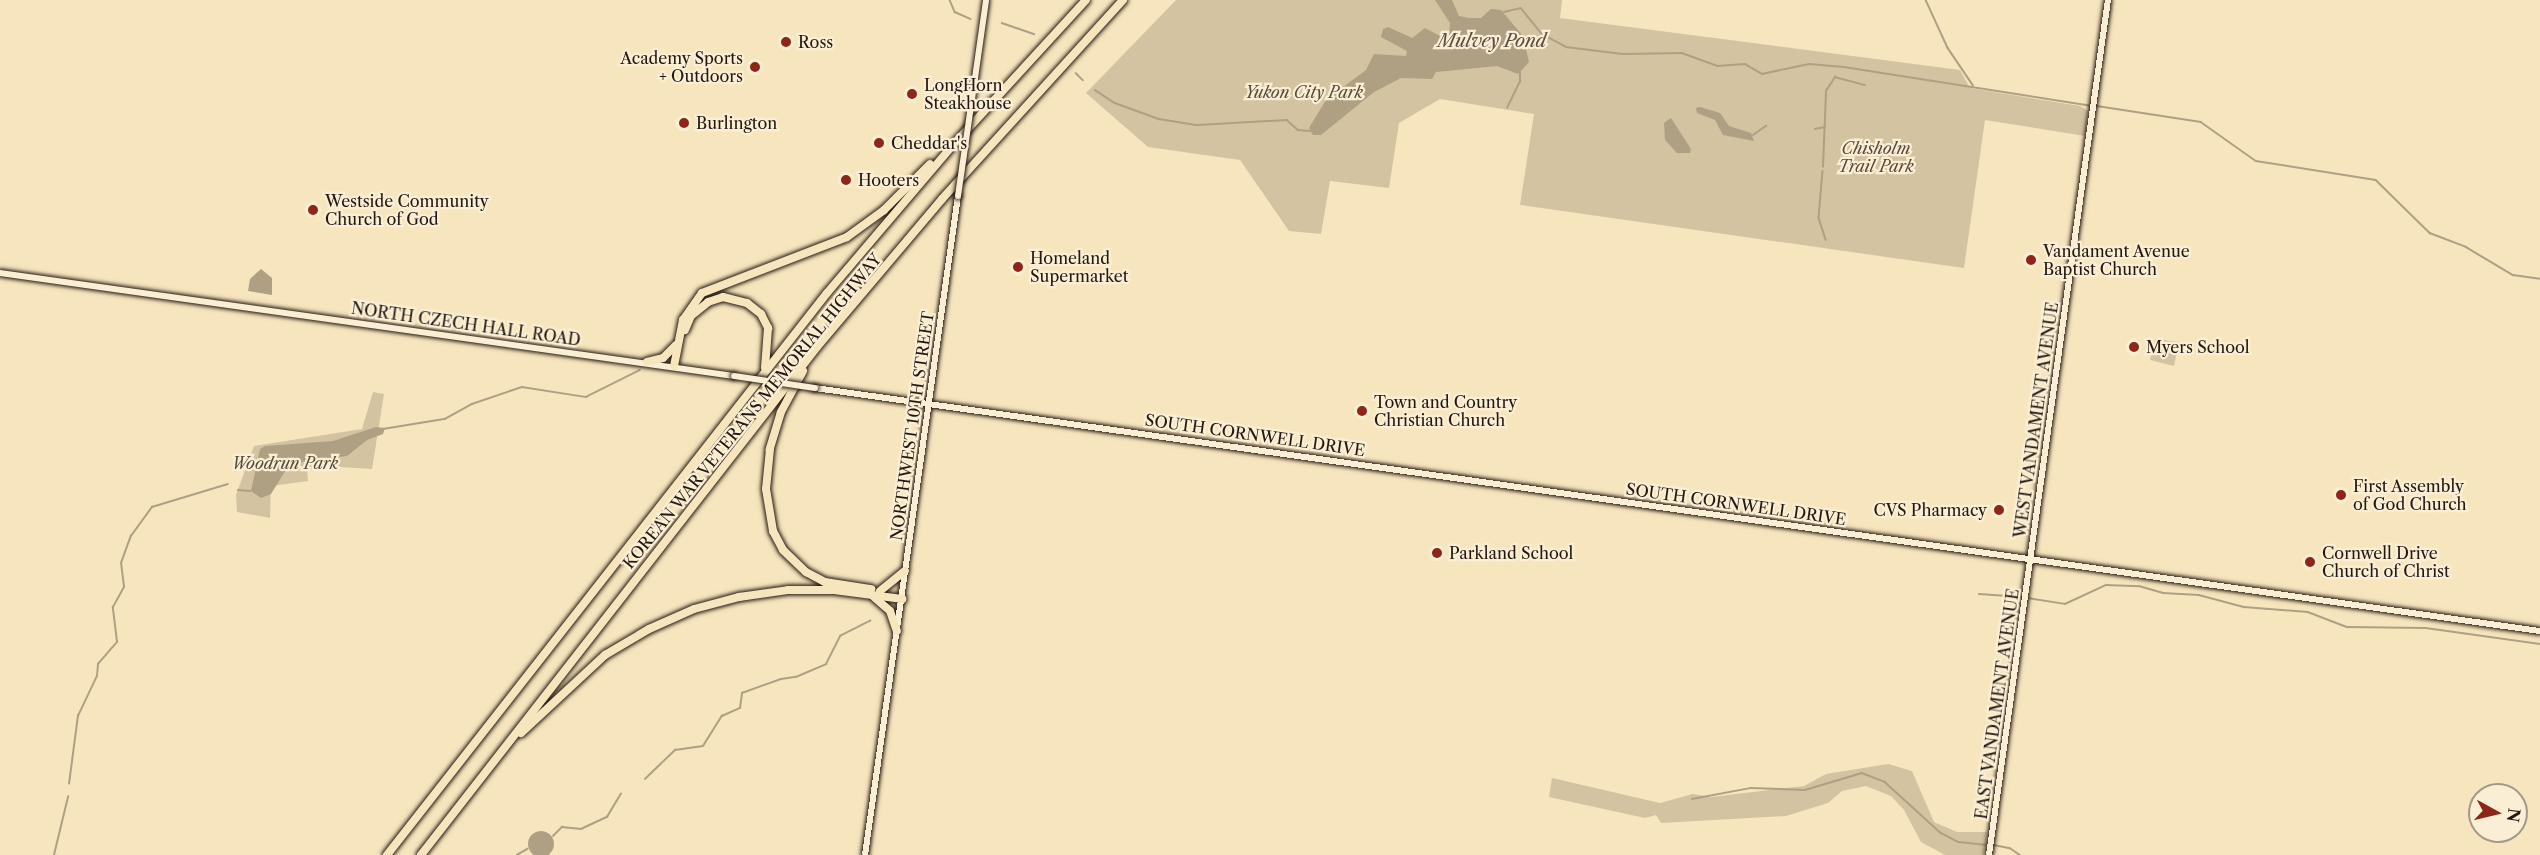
<!DOCTYPE html>
<style>
body{margin:0}
#map{position:relative;width:2540px;height:855px;overflow:hidden;background:#f7e6bd;font-family:"Libre Caslon Text",serif}
div>[style]{position:absolute}
[style*='--x']{left:calc(var(--x)*1px);top:calc(var(--y)*1px);width:calc(var(--w)*1px);rotate:calc(var(--a)*1deg)}
.green>*{inset:0;background:#d3c3a0}
.water>*{inset:0;background:#afa083}
.round{border-radius:50%}
.stream>*{height:1.5px;margin:-0.75px;padding:0 0.75px;transform-origin:0.75px;border-radius:0.75px;background:#afa083}
.roads{filter:drop-shadow(0 0 2px #241711) drop-shadow(0 0 2px #241711)}
.secondary>*{height:6px;margin:-3px;padding:0 3px;transform-origin:3px;border-radius:3px;background:#faefd4}
.highway>*{height:8px;margin:-4px;padding:0 4px;transform-origin:4px;border-radius:4px;background:#f7e6bd}
.bridges{filter:drop-shadow(0 0 2px #241711) drop-shadow(0 0 2px #241711)}
.secondary-bridge>*{height:6px;margin:-3px;padding:0 3px;transform-origin:3px;border-radius:3px;background:#faefd4}
.dots>*{width:16px;height:16px;translate:-50% -50%;box-sizing:border-box;border:3px solid #faefd4;border-radius:50%}
span{translate:-50% -50%;white-space:nowrap;text-align:center;line-height:1.15;-webkit-text-stroke:4.5px #faefd4;paint-order:stroke}
.poi-label{font-size:16px;color:#241711}
.left{translate:0 -50%;text-align:left}
.right{translate:-100% -50%;text-align:right}
.park-label{font-size:16px;color:#594b3c;font-style:italic}
.street-label{font-size:16px;color:#241711}
.water-label{font-size:18px;color:#5c4e3f;font-style:italic}
.north{position:absolute;left:2468px;top:783px;width:60px;height:60px;box-sizing:border-box;background:#faefd4;border:2px solid #a49986;border-radius:50%;rotate:98deg;font-size:16px;font-weight:700;line-height:24px;text-align:center;color:#241711}
.north::after{content:'';display:block;margin:auto;width:21px;height:27px;background:#8f2418;clip-path:polygon(50% 0,100% 100%,50% 72%,0 100%)}
</style>
<div id="map">
<div class="green">
<i style="clip-path:polygon(1176px 0,1562px 0,1560px 18px,1960px 70px,1970px 88px,2080px 106px,2088px 111px,2085px 136px,1985px 120px,1964px 268px,1520px 205px,1534px 114px,1440px 99px,1399px 123px,1389px 188px,1330px 181px,1321px 234px,1289px 231px,1240px 160px,1148px 147px,1086px 93px)"></i>
<i style="clip-path:polygon(2155px 339px,2179px 342px,2174px 366px,2150px 360px)"></i>
<i style="clip-path:polygon(373px 392px,384px 394px,372px 469px,322px 466px,307px 470px,308px 481px,271px 486px,270px 518px,237px 512px,236px 495px,254px 446px,362px 429px)"></i>
<i style="clip-path:polygon(1888px 764px,1912px 771px,1934px 822px,1957px 832px,1987px 832px,1984px 855px,1945px 855px,1921px 842px,1904px 810px,1891px 796px,1866px 786px,1842px 791px,1828px 803px,1786px 816px,1661px 823px,1656px 815px,1645px 818px,1549px 797px,1552px 778px,1660px 803px,1693px 794px,1711px 797px,1804px 786px,1826px 774px)"></i>
</div>
<div class="water">
<i style="clip-path:polygon(1435px 0,1452px 0,1459px 16px,1469px 18px,1481px 18px,1491px 9px,1501px 10px,1523px 36px,1529px 62px,1518px 74px,1497px 66px,1436px 72px,1432px 79px,1401px 78px,1374px 92px,1321px 135px,1313px 135px,1309px 128px,1326px 100px,1366px 70px,1374px 54px,1406px 56px,1407px 51px,1381px 37px,1383px 29px,1388px 27px,1412px 38px,1425px 28px,1446px 39px,1449px 36px,1450px 23px)"></i>
<i style="clip-path:polygon(1700px 107px,1720px 113px,1729px 126px,1751px 133px,1754px 141px,1723px 135px,1715px 120px,1697px 113px,1696px 108px)"></i>
<i style="clip-path:polygon(1671px 118px,1691px 149px,1690px 153px,1677px 153px,1665px 140px,1664px 123px)"></i>
<i style="clip-path:polygon(261px 269px,272px 278px,272px 295px,248px 291px,250px 279px)"></i>
<i style="clip-path:polygon(376px 427px,385px 428px,383px 434px,367px 440px,347px 456px,300px 462px,287px 468px,271px 494px,261px 498px,251px 491px,260px 449px,265px 446px,333px 441px)"></i>
<i class="round" style="left:528px;top:831px;width:26px;height:26px"></i>
</div>
<div class="stream">
<i style="--x:950;--y:0;--w:13;--a:67"></i>
<i style="--x:955;--y:12;--w:17;--a:24"></i>
<i style="--x:1926;--y:0;--w:53;--a:65.4"></i>
<i style="--x:1948;--y:48;--w:45;--a:56"></i>
<i style="--x:1504;--y:12;--w:17;--a:-13"></i>
<i style="--x:1521;--y:8;--w:33;--a:51"></i>
<i style="--x:1542;--y:34;--w:27;--a:28"></i>
<i style="--x:1566;--y:47;--w:57;--a:7"></i>
<i style="--x:1623;--y:54;--w:59;--a:-1"></i>
<i style="--x:1682;--y:53;--w:37;--a:20"></i>
<i style="--x:1717;--y:66;--w:28;--a:-4"></i>
<i style="--x:1745;--y:64;--w:20;--a:30"></i>
<i style="--x:1762;--y:74;--w:48;--a:-12"></i>
<i style="--x:1809;--y:64;--w:35;--a:5"></i>
<i style="--x:1844;--y:67;--w:251;--a:8.9"></i>
<i style="--x:1002;--y:23;--w:34;--a:19"></i>
<i style="--x:1076;--y:73;--w:10;--a:45"></i>
<i style="--x:1095;--y:90;--w:24;--a:33"></i>
<i style="--x:1115;--y:103;--w:47;--a:20"></i>
<i style="--x:1159;--y:119;--w:39;--a:9"></i>
<i style="--x:1198;--y:125;--w:89;--a:-3.2"></i>
<i style="--x:1287;--y:120;--w:15;--a:42"></i>
<i style="--x:1298;--y:130;--w:12;--a:5"></i>
<i style="--x:2097;--y:106;--w:105;--a:8.7"></i>
<i style="--x:2201;--y:122;--w:67;--a:35.3"></i>
<i style="--x:2256;--y:161;--w:121;--a:9"></i>
<i style="--x:2376;--y:180;--w:76;--a:44.5"></i>
<i style="--x:2430;--y:233;--w:39;--a:21"></i>
<i style="--x:2466;--y:247;--w:55;--a:30.8"></i>
<i style="--x:2513;--y:275;--w:27;--a:8"></i>
<i style="--x:1507;--y:108;--w:30;--a:-64"></i>
<i style="--x:1520;--y:81;--w:9;--a:-90"></i>
<i style="--x:1815;--y:129;--w:10;--a:-11"></i>
<i style="--x:1753;--y:135;--w:16;--a:-35"></i>
<i style="--x:1823;--y:167;--w:76;--a:-87.7"></i>
<i style="--x:1826;--y:91;--w:17;--a:-57"></i>
<i style="--x:1835;--y:77;--w:31;--a:15"></i>
<i style="--x:1823;--y:171;--w:47;--a:94.9"></i>
<i style="--x:1819;--y:218;--w:23;--a:72"></i>
<i style="--x:383;--y:429;--w:63;--a:-9.2"></i>
<i style="--x:445;--y:419;--w:31;--a:-29"></i>
<i style="--x:472;--y:404;--w:53;--a:-18.8"></i>
<i style="--x:522;--y:387;--w:65;--a:8.9"></i>
<i style="--x:586;--y:397;--w:60;--a:-26.6"></i>
<i style="--x:238;--y:490;--w:12;--a:5"></i>
<i style="--x:1979;--y:594;--w:44;--a:3.9"></i>
<i style="--x:2028;--y:598;--w:37;--a:9"></i>
<i style="--x:2065;--y:604;--w:45;--a:-24.9"></i>
<i style="--x:2106;--y:585;--w:33;--a:2"></i>
<i style="--x:2139;--y:586;--w:25;--a:16"></i>
<i style="--x:2163;--y:593;--w:36;--a:3"></i>
<i style="--x:2199;--y:595;--w:47;--a:14.9"></i>
<i style="--x:2244;--y:607;--w:64;--a:4.5"></i>
<i style="--x:2308;--y:612;--w:42;--a:21"></i>
<i style="--x:2347;--y:627;--w:79;--a:0.7"></i>
<i style="--x:2426;--y:628;--w:115;--a:8"></i>
<i style="--x:645;--y:779;--w:42;--a:-44"></i>
<i style="--x:675;--y:750;--w:28;--a:-8"></i>
<i style="--x:703;--y:746;--w:36;--a:-58"></i>
<i style="--x:722;--y:716;--w:20;--a:-24"></i>
<i style="--x:740;--y:708;--w:15;--a:-82"></i>
<i style="--x:742;--y:693;--w:41;--a:-19.7"></i>
<i style="--x:781;--y:679;--w:15;--a:-8"></i>
<i style="--x:796;--y:677;--w:33;--a:-23"></i>
<i style="--x:826;--y:664;--w:31;--a:-63"></i>
<i style="--x:840;--y:636;--w:34;--a:-27"></i>
<i style="--x:69;--y:784;--w:69;--a:-82.5"></i>
<i style="--x:78;--y:716;--w:44;--a:-64.6"></i>
<i style="--x:97;--y:676;--w:12;--a:-85"></i>
<i style="--x:98;--y:664;--w:29;--a:-49"></i>
<i style="--x:117;--y:642;--w:35;--a:-97"></i>
<i style="--x:113;--y:607;--w:23;--a:-61"></i>
<i style="--x:124;--y:587;--w:24;--a:-97"></i>
<i style="--x:121;--y:563;--w:29;--a:-70"></i>
<i style="--x:131;--y:536;--w:36;--a:-54"></i>
<i style="--x:152;--y:507;--w:79;--a:-16.8"></i>
<i style="--x:1692;--y:799;--w:60;--a:-10.6"></i>
<i style="--x:1751;--y:788;--w:54;--a:2.1"></i>
<i style="--x:1805;--y:790;--w:59;--a:-16.6"></i>
<i style="--x:1862;--y:773;--w:25;--a:21"></i>
<i style="--x:1885;--y:782;--w:76;--a:42.3"></i>
<i style="--x:1941;--y:833;--w:20;--a:27"></i>
<i style="--x:1959;--y:842;--w:30;--a:6"></i>
<i style="--x:553;--y:836;--w:13;--a:-45"></i>
<i style="--x:562;--y:827;--w:19;--a:6"></i>
<i style="--x:581;--y:829;--w:29;--a:-25"></i>
<i style="--x:607;--y:817;--w:27;--a:-59"></i>
<i style="--x:1994;--y:845;--w:16;--a:11"></i>
<i style="--x:2010;--y:848;--w:12;--a:35"></i>
<i style="--x:54;--y:855;--w:60;--a:-76.4"></i>
<i style="--x:517;--y:855;--w:12;--a:-31"></i>
</div>
<div class="roads">
<div class="secondary">
<i style="--x:971;--y:106;--w:107;--a:-81.9"></i>
<i style="--x:0;--y:273;--w:741;--a:7.99"></i>
<i style="--x:815;--y:388;--w:1742;--a:8.02"></i>
<i style="--x:865;--y:855;--w:666;--a:-81.97"></i>
<i style="--x:1989;--y:855;--w:863;--a:-82.08"></i>
</div>
<div class="highway">
<i style="--x:685;--y:330;--w:15;--a:-67"></i>
<i style="--x:691;--y:316;--w:22;--a:-39"></i>
<i style="--x:708;--y:302;--w:16;--a:-18"></i>
<i style="--x:723;--y:297;--w:25;--a:14"></i>
<i style="--x:747;--y:303;--w:18;--a:38"></i>
<i style="--x:761;--y:314;--w:16;--a:63"></i>
<i style="--x:768;--y:328;--w:40;--a:94.3"></i>
<i style="--x:647;--y:362;--w:16;--a:-14"></i>
<i style="--x:663;--y:358;--w:18;--a:-45"></i>
<i style="--x:674;--y:366;--w:47;--a:-78.9"></i>
<i style="--x:683;--y:320;--w:33;--a:-55"></i>
<i style="--x:702;--y:293;--w:155;--a:-21.1"></i>
<i style="--x:847;--y:237;--w:46;--a:-36.1"></i>
<i style="--x:884;--y:210;--w:65;--a:-45"></i>
<i style="--x:803;--y:371;--w:47;--a:118.2"></i>
<i style="--x:781;--y:412;--w:39;--a:107"></i>
<i style="--x:770;--y:449;--w:40;--a:95.7"></i>
<i style="--x:766;--y:489;--w:43;--a:80.5"></i>
<i style="--x:773;--y:531;--w:21;--a:62"></i>
<i style="--x:783;--y:550;--w:32;--a:44"></i>
<i style="--x:806;--y:572;--w:21;--a:28"></i>
<i style="--x:825;--y:582;--w:47;--a:8.7"></i>
<i style="--x:880;--y:591;--w:32;--a:-39"></i>
<i style="--x:874;--y:597;--w:21;--a:41"></i>
<i style="--x:890;--y:611;--w:21;--a:71"></i>
<i style="--x:521;--y:733;--w:115;--a:-42.9"></i>
<i style="--x:605;--y:655;--w:51;--a:-30.6"></i>
<i style="--x:649;--y:629;--w:49;--a:-24"></i>
<i style="--x:694;--y:609;--w:47;--a:-14.9"></i>
<i style="--x:739;--y:597;--w:49;--a:-8.1"></i>
<i style="--x:788;--y:590;--w:46;--a:0"></i>
<i style="--x:834;--y:590;--w:69;--a:7.5"></i>
<i style="--x:387;--y:855;--w:714;--a:-51.94"></i>
<i style="--x:827;--y:293;--w:196;--a:-49.6"></i>
<i style="--x:954;--y:144;--w:195;--a:-47.5"></i>
<i style="--x:421;--y:855;--w:644;--a:-52.06"></i>
<i style="--x:817;--y:347;--w:194;--a:-49.8"></i>
<i style="--x:942;--y:199;--w:269;--a:-47.7"></i>
</div>
</div>
<div class="bridges">
<div class="secondary-bridge">
<i style="--x:958;--y:196;--w:91;--a:-81.8"></i>
<i style="--x:734;--y:376;--w:82;--a:8.4"></i>
</div>
</div>
<div class="dots">
<i style="left:786px;top:42px;background:#8f2418"></i>
<i style="left:755px;top:67px;background:#8f2418"></i>
<i style="left:912px;top:94px;background:#8f2418"></i>
<i style="left:684px;top:123px;background:#8f2418"></i>
<i style="left:879px;top:143px;background:#8f2418"></i>
<i style="left:846px;top:180px;background:#8f2418"></i>
<i style="left:313px;top:210px;background:#8f2418"></i>
<i style="left:2031px;top:260px;background:#8f2418"></i>
<i style="left:1018px;top:267px;background:#8f2418"></i>
<i style="left:2134px;top:347px;background:#8f2418"></i>
<i style="left:1362px;top:411px;background:#8f2418"></i>
<i style="left:2341px;top:495px;background:#8f2418"></i>
<i style="left:1999px;top:510px;background:#8f2418"></i>
<i style="left:1437px;top:553px;background:#8f2418"></i>
<i style="left:2310px;top:562px;background:#8f2418"></i>
</div>
<div class="poi-label">
<span class="left" style="left:798px;top:42px">Ross</span>
<span class="right" style="left:743px;top:67px">Academy Sports<br>+ Outdoors</span>
<span class="left" style="left:924px;top:94px">LongHorn<br>Steakhouse</span>
<span class="left" style="left:696px;top:123px">Burlington</span>
<span class="left" style="left:891px;top:143px">Cheddar's</span>
<span class="left" style="left:858px;top:180px">Hooters</span>
<span class="left" style="left:325px;top:210px">Westside Community<br>Church of God</span>
<span class="left" style="left:2043px;top:260px">Vandament Avenue<br>Baptist Church</span>
<span class="left" style="left:1030px;top:267px">Homeland<br>Supermarket</span>
<span class="left" style="left:2146px;top:347px">Myers School</span>
<span class="left" style="left:1374px;top:411px">Town and Country<br>Christian Church</span>
<span class="left" style="left:2353px;top:495px">First Assembly<br>of God Church</span>
<span class="right" style="left:1987px;top:510px">CVS Pharmacy</span>
<span class="left" style="left:1449px;top:553px">Parkland School</span>
<span class="left" style="left:2322px;top:562px">Cornwell Drive<br>Church of Christ</span>
</div>
<div class="park-label">
<span style="left:1304px;top:92px">Yukon City Park</span>
<span style="left:1876px;top:157px">Chisholm<br>Trail Park</span>
<span style="left:285px;top:463px">Woodrun Park</span>
</div>
<div class="street-label">
<span style="left:466px;top:324px;rotate:8deg">NORTH CZECH HALL ROAD</span>
<span style="left:752px;top:411px;rotate:-51deg">KOREAN WAR VETERANS MEMORIAL HIGHWAY</span>
<span style="left:2036px;top:420px;rotate:-82deg">WEST VANDAMENT AVENUE</span>
<span style="left:912px;top:426px;rotate:-82deg">NORTHWEST 10TH STREET</span>
<span style="left:1255px;top:435px;rotate:8deg">SOUTH CORNWELL DRIVE</span>
<span style="left:1736px;top:504px;rotate:8deg">SOUTH CORNWELL DRIVE</span>
<span style="left:1997px;top:704px;rotate:-82deg">EAST VANDAMENT AVENUE</span>
</div>
<div class="water-label">
<span style="left:1492px;top:41px">Mulvey Pond</span>
</div>
<div class="north">N</div>
</div>
